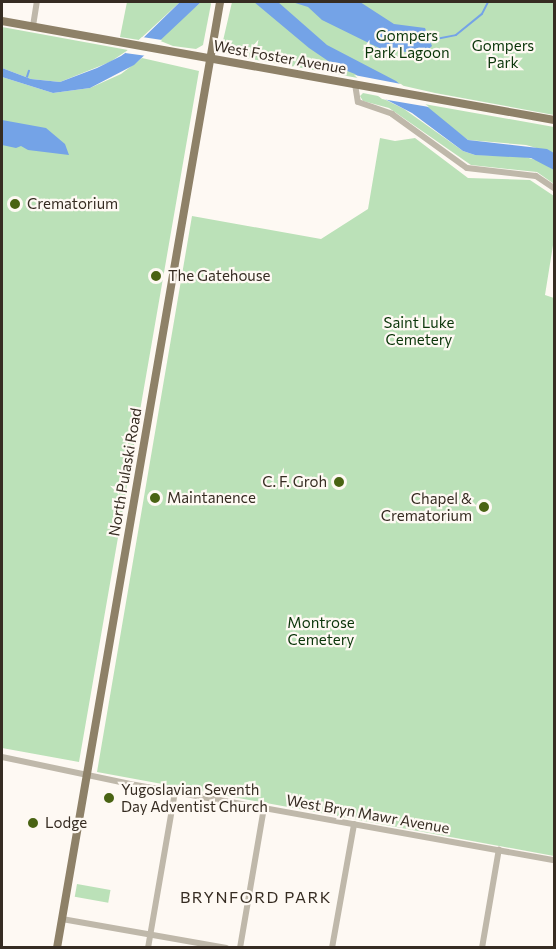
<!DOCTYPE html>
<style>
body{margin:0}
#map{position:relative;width:556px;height:949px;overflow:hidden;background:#fef9f3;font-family:Commissioner,sans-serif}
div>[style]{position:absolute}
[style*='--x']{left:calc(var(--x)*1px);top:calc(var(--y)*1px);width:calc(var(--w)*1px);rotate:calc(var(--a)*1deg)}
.green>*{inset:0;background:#bbe1b8;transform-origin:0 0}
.water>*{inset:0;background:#74a3e7}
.pier>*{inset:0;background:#fef9f3}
.stream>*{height:1.5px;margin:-0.75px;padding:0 0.75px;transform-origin:0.75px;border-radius:0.75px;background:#74a3e7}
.minor>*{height:6px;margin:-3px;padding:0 3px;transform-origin:3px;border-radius:3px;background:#bfb8aa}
.major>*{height:8px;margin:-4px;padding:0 4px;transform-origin:4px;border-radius:4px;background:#8e8168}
.dots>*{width:16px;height:16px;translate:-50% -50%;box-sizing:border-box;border:3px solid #fef9f3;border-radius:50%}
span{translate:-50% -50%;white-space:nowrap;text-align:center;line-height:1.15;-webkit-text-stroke:4.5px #fef9f3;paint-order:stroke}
.park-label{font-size:15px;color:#0a3509}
.street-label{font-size:15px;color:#362c22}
.poi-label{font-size:15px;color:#362c22}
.left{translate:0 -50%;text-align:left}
.right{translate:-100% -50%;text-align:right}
.neighbourhood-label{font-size:16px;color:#362c22;letter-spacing:1.5px}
.frame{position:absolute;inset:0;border:3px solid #362c22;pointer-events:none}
</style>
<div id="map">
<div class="green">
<i style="clip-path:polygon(127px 2px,180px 2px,139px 40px,120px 37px)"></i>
<i style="clip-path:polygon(201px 2px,210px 2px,211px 4px,203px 45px,196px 49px,173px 46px,158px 40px)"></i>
<i style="clip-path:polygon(232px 2px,554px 2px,554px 115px,435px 93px,356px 75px,358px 78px,229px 55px,222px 51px,222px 45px)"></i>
<i style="clip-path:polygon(2px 27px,128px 50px,110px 62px,60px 82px,31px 79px,2px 68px)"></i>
<i style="clip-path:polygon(142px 58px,199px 71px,79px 762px,2px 748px,2px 77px,53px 93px,90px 88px,121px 74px)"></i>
<i style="clip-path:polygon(363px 93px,378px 96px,404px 109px,463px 151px,475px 155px,521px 156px,540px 161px,554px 170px,554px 184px,537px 172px,471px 165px,389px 108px,363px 101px,360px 96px)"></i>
<i style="clip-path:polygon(424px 104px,554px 127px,554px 153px,526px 145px,468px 140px,424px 107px,428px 107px)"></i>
<i style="clip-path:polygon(380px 138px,395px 141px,415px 138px,468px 178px,530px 180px,554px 196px,554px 239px,545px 295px,554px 298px,554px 856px,97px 772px,192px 216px,321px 239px,368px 209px)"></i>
<i style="left:77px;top:884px;width:34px;height:13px;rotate:10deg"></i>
</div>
<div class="water">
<i style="clip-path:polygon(180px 2px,201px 2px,134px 65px,90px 88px,53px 93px,2px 77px,2px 68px,31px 79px,60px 82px,97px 68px,121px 56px,135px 46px)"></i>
<i style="clip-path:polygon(254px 2px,278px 2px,327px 45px,396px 81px,468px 140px,547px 149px,554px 153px,554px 170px,531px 158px,475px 155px,463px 151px,412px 113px,385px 99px,355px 74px,337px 67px,309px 48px)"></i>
<i style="clip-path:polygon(292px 2px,360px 2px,394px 24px,425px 28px,432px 46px,423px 54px,381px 49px,322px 20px,308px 7px)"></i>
<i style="clip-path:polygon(2px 120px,46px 128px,65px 144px,69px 155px,28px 150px,21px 146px,16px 148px,2px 145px)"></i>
</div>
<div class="pier">
<i style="clip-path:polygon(142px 37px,162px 40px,147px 56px,125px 53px)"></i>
<i style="clip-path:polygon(354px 75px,401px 84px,429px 107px,382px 99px)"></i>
</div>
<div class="stream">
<i style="--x:431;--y:40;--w:25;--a:-11"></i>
<i style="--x:456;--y:35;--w:33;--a:-39"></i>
<i style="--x:482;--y:14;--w:13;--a:-63"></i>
<i style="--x:27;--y:77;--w:6;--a:-72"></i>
</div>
<div class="minor">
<i style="--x:33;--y:26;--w:24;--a:-81"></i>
<i style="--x:355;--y:84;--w:18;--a:81"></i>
<i style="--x:358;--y:102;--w:36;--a:19"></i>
<i style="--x:392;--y:114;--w:92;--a:35.8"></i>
<i style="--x:467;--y:168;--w:69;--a:6.6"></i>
<i style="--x:536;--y:176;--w:22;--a:34"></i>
<i style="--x:2;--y:757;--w:131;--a:11.9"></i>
<i style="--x:130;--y:784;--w:431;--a:10.2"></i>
<i style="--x:62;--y:919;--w:167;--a:10"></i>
<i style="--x:148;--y:948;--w:159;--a:-80.2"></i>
<i style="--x:240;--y:948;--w:142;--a:-80.3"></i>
<i style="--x:332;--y:948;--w:126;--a:-79.9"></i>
<i style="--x:482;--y:948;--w:100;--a:-80.3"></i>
</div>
<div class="major">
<i style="--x:2;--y:21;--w:561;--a:10.17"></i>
<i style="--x:57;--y:948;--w:960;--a:-80.22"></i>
</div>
<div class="dots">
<i style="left:15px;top:204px;background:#496313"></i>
<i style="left:156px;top:276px;background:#496313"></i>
<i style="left:339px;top:482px;background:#496313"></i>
<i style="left:155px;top:498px;background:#496313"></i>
<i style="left:484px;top:507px;background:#496313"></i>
<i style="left:109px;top:798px;background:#496313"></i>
<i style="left:33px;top:823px;background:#496313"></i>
</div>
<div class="park-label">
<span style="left:407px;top:44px">Gompers<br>Park Lagoon</span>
<span style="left:503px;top:54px">Gompers<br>Park</span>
<span style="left:419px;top:331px">Saint Luke<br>Cemetery</span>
<span style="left:321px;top:631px">Montrose<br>Cemetery</span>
</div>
<div class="street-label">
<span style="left:280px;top:57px;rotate:10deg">West Foster Avenue</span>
<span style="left:125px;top:472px;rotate:-80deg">North Pulaski Road</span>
<span style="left:368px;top:814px;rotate:10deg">West Bryn Mawr Avenue</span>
</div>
<div class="poi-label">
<span class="left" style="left:27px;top:204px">Crematorium</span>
<span class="left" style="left:168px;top:276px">The Gatehouse</span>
<span class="right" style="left:327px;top:482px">C. F. Groh</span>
<span class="left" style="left:167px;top:498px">Maintanence</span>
<span class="right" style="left:472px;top:507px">Chapel &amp;<br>Crematorium</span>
<span class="left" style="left:121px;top:798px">Yugoslavian Seventh<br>Day Adventist Church</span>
<span class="left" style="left:45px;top:823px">Lodge</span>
</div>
<div class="neighbourhood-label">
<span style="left:256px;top:897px">BRYNFORD PARK</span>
</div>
<div class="frame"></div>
</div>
